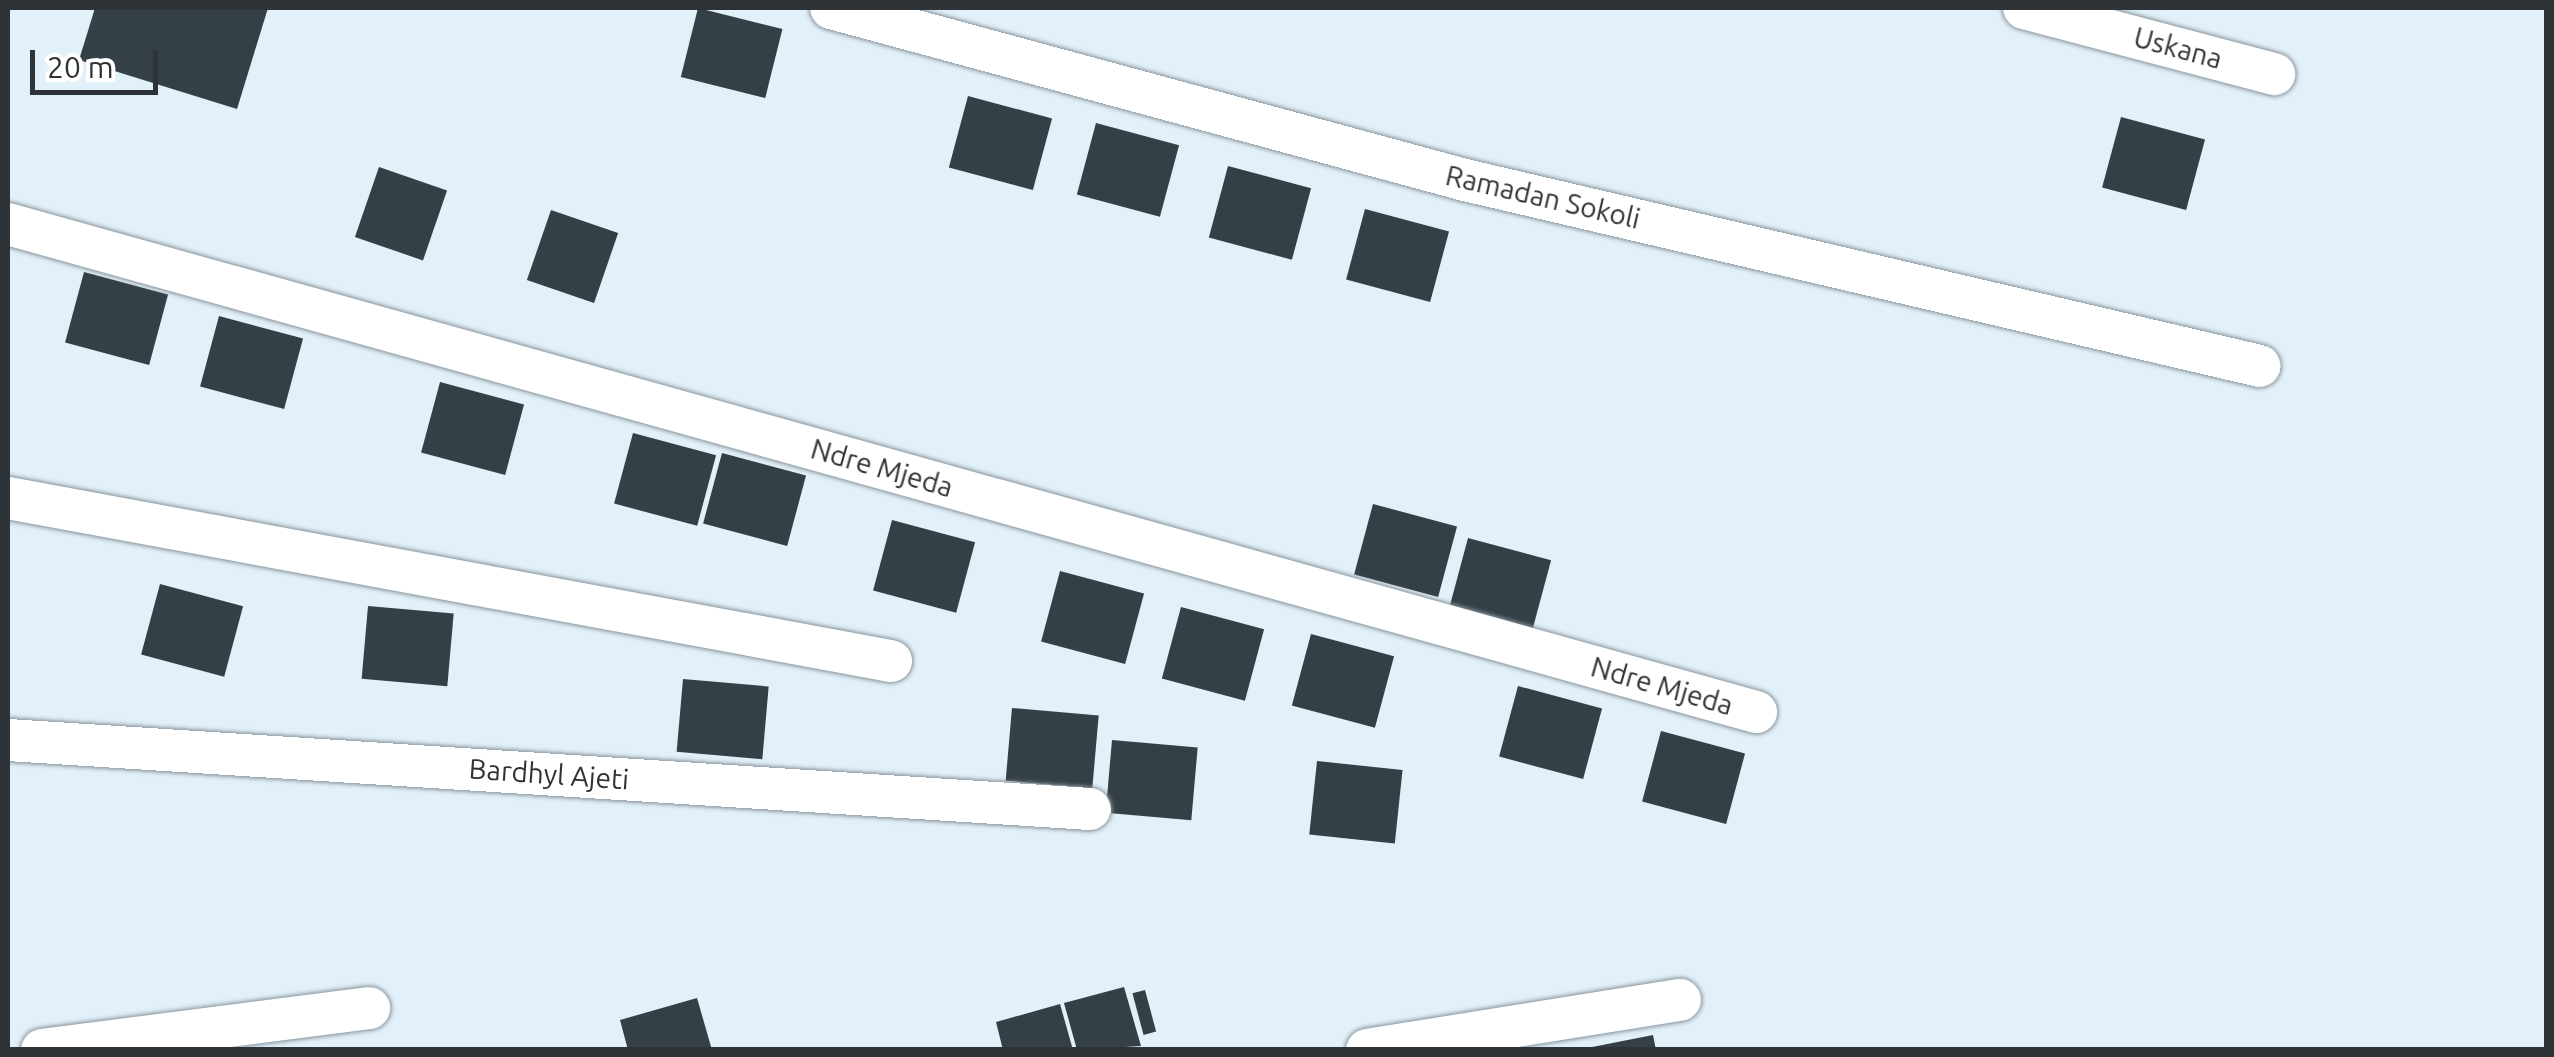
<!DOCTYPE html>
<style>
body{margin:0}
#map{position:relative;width:2554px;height:1057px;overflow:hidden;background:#e2f0f9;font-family:Ubuntu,sans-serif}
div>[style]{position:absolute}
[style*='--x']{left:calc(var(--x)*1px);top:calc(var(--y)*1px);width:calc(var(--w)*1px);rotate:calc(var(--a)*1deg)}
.building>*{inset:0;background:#343f46;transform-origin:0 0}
.roads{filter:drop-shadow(0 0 2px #88959e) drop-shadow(0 0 2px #88959e)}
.street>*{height:42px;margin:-21px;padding:0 21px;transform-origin:21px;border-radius:21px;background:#fff}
span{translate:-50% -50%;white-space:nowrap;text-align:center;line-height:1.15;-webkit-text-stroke:10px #fff;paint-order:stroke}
.street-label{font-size:28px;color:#2e3337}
.frame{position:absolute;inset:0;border:10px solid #2e3337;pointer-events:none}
.scale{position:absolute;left:30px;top:50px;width:128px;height:45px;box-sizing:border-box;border:5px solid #2e3337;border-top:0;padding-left:12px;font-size:30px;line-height:35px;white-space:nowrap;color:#2e3337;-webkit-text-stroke:8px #fff;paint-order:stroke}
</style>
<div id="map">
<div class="building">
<i style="clip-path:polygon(95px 8px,268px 8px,237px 109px,79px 60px)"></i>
<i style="left:698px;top:8px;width:87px;height:71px;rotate:14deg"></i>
<i style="left:968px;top:96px;width:87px;height:74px;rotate:15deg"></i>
<i style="left:2121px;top:117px;width:87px;height:73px;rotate:15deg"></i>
<i style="left:1096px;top:123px;width:86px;height:74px;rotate:15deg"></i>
<i style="left:1228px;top:166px;width:86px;height:74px;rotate:15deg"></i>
<i style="left:379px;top:167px;width:72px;height:74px;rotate:19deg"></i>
<i style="left:1365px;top:209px;width:87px;height:73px;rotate:15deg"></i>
<i style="left:551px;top:210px;width:71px;height:74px;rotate:19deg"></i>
<i style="left:84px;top:272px;width:87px;height:73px;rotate:15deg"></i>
<i style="left:219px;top:316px;width:87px;height:73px;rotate:15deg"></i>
<i style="left:440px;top:382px;width:87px;height:73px;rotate:15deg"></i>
<i style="left:633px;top:433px;width:86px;height:73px;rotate:15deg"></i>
<i style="left:722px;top:453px;width:87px;height:73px;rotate:15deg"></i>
<i style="left:1373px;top:504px;width:87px;height:73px;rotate:15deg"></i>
<i style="left:892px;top:520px;width:86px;height:73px;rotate:15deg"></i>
<i style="left:1468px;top:538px;width:86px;height:73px;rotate:15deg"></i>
<i style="left:1060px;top:571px;width:87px;height:73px;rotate:15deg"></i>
<i style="left:160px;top:584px;width:86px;height:73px;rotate:15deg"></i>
<i style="left:368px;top:606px;width:86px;height:73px;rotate:5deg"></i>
<i style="left:1181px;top:607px;width:86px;height:74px;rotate:15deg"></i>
<i style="left:1311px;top:634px;width:86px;height:74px;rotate:15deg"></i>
<i style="left:683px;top:679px;width:86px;height:73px;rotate:5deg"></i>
<i style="left:1518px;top:686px;width:87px;height:73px;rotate:15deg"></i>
<i style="left:1012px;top:708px;width:87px;height:73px;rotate:5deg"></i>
<i style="left:1661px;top:731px;width:87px;height:73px;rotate:15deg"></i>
<i style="left:1112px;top:740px;width:86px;height:73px;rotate:5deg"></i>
<i style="left:1317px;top:761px;width:86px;height:74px;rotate:6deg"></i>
<i style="clip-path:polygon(1124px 987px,1141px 1046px,1077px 1050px,1064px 1003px)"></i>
<i style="left:1145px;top:990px;width:43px;height:13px;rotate:75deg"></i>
<i style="clip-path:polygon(697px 998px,712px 1050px,628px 1050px,620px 1020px)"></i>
<i style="clip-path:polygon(1060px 1004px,1073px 1050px,1003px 1050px,996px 1022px)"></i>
<i style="clip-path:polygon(1653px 1035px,1656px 1050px,1587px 1050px,1587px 1048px)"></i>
</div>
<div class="roads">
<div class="street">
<i style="--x:831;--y:8;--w:657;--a:15.18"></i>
<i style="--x:1465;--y:180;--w:816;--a:13.17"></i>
<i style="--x:2024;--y:8;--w:259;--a:14.8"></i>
<i style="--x:8;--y:224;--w:1815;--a:15.6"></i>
<i style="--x:8;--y:498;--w:898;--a:10.46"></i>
<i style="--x:8;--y:740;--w:1084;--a:3.65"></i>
<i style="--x:42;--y:1050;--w:330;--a:-7.3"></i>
<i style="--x:1367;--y:1050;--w:317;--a:-9.1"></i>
</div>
</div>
<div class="street-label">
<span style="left:2178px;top:48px;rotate:15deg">Uskana</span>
<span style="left:1543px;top:197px;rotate:13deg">Ramadan Sokoli</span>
<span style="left:882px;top:468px;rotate:16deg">Ndre Mjeda</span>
<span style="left:1662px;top:686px;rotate:16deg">Ndre Mjeda</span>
<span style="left:549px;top:774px;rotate:4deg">Bardhyl Ajeti</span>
</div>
<div class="frame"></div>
<div class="scale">20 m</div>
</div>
